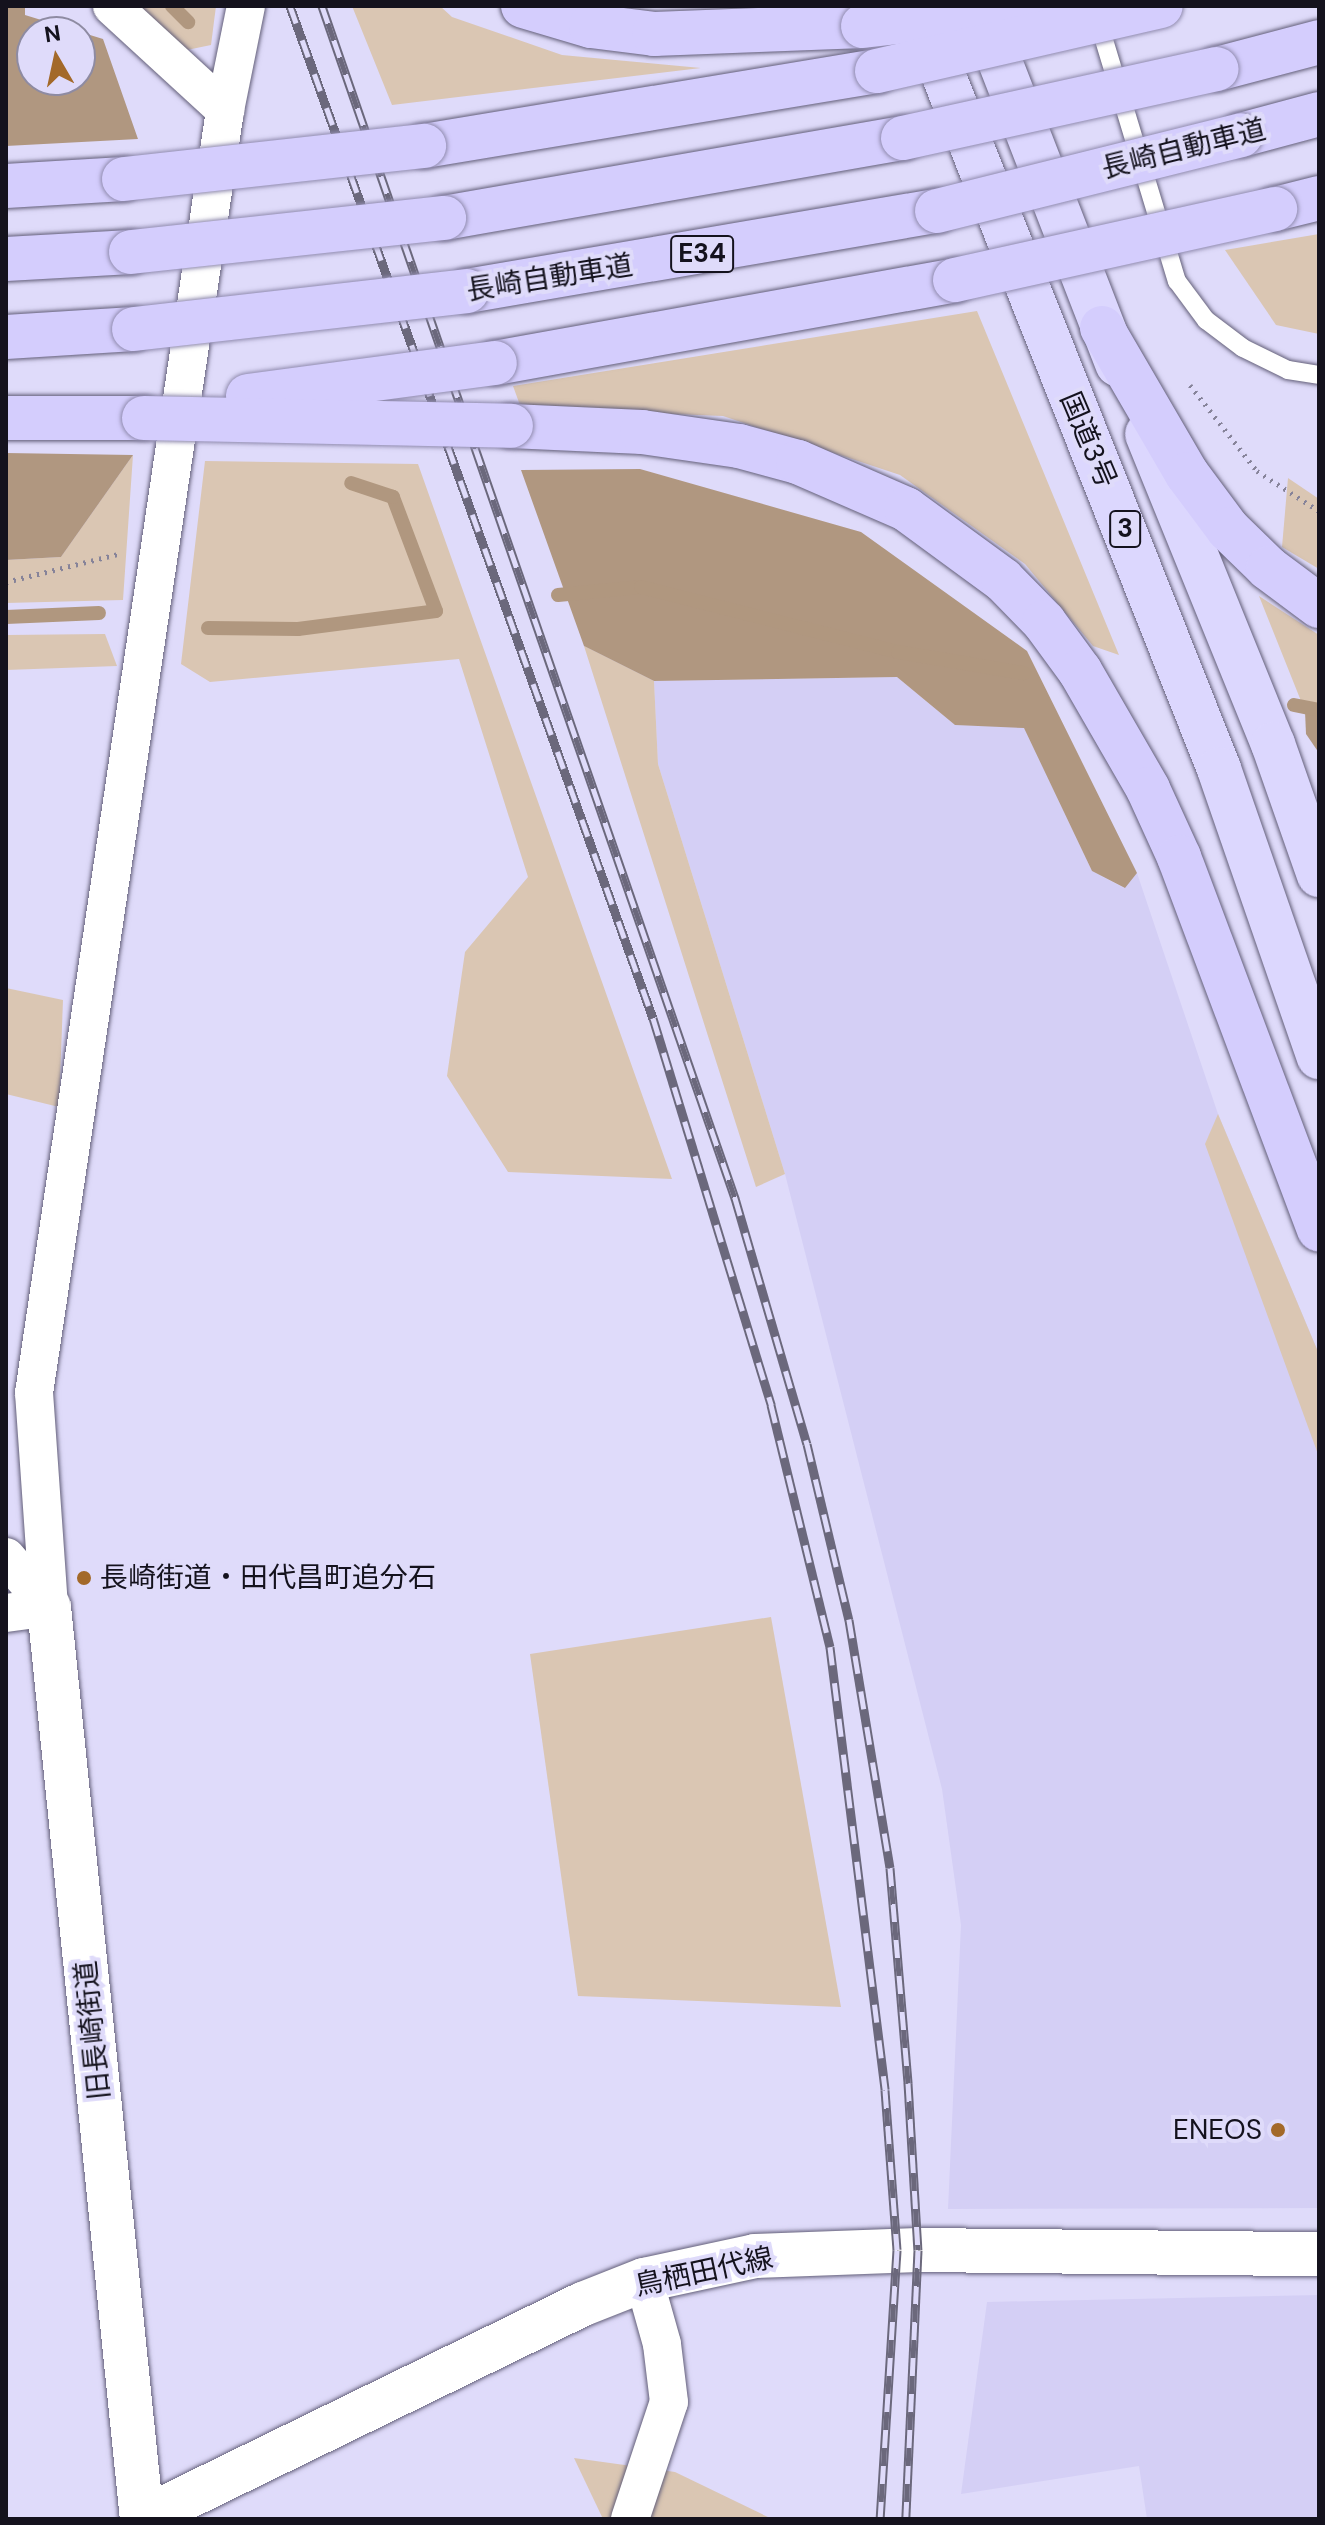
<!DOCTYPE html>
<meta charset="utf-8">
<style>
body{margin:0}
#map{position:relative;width:1325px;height:2525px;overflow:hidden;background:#dfdbfa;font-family:"DM Sans","Noto Sans JP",sans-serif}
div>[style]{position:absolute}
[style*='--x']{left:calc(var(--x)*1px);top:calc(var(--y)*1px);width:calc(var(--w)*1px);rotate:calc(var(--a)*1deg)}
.built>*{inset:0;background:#d4cff5}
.green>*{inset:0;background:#dac6b3}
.forest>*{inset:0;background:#b09780}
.stream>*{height:14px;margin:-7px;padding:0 7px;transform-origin:7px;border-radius:7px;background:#b0977f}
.path>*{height:5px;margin-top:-2.5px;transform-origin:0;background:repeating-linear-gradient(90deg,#868399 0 2px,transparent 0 8px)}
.roads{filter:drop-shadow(0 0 2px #635f79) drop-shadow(0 0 2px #635f79)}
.service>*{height:18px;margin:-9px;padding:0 9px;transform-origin:9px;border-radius:9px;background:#fff}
.minor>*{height:38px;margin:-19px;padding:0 19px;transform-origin:19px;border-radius:19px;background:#fff}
.tertiary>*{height:44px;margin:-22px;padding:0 22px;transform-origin:22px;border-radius:22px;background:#fff}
.secondary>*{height:44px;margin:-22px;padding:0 22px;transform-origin:22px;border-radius:22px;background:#fff}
.trunk>*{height:44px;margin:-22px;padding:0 22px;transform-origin:22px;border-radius:22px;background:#dcd7fe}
.motorway>*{height:44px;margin:-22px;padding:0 22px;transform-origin:22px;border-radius:22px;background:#d4cdfd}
.rail>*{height:9px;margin-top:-4.5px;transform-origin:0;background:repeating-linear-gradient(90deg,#dfdbfa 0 18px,#6b687c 0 36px);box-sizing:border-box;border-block:2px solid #6b687c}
.bridges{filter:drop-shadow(0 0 2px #918caf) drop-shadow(0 0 2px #918caf)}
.motorway-bridge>*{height:44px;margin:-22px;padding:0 22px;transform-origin:22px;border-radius:22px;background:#d4cdfd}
.dots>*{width:22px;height:22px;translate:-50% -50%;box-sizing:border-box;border:4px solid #dfdbfa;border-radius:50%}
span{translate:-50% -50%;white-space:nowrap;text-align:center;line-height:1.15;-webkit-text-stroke:8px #dfdbfa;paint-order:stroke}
.shield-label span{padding:2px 6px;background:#dfdbfa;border:2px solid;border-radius:6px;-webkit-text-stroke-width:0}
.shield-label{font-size:26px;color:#14121d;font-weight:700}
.street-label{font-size:28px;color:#14121d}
.poi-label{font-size:28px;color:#14121d}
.left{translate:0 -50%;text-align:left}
.right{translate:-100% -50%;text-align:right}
.frame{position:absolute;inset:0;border:8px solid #14121d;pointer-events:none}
.north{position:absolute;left:16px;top:16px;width:80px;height:80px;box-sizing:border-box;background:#dfdbfa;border:2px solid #8e8ba2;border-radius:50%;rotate:351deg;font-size:22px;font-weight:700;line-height:32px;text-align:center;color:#14121d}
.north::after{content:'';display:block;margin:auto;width:28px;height:36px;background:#a36929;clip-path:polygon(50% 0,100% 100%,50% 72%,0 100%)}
</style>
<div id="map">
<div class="built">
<i style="clip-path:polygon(897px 677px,955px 725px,1024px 727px,1092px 871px,1124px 888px,1137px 873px,1218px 1114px,1319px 1354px,1319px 2208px,948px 2209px,961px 1925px,942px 1789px,785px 1174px,658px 764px,654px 681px)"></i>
<i style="clip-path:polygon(1319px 2295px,1319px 2519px,1147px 2519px,1139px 2466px,961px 2494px,987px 2302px)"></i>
</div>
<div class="green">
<i style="clip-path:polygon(140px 6px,216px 6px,211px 45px,182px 51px)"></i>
<i style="clip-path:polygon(352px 6px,440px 6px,452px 17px,562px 55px,701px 68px,392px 105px)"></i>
<i style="clip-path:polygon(1319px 234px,1319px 334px,1276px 325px,1225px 250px)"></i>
<i style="clip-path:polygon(977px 311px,1119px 655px,1093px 646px,1025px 564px,900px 475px,723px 416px,521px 408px,513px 386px)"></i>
<i style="clip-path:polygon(133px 455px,123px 600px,6px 603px,6px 560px,61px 557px)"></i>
<i style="clip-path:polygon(205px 461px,418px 464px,672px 1179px,508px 1172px,447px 1076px,465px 952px,528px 877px,459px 659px,210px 682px,181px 664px)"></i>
<i style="clip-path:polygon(1288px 478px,1319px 499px,1319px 569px,1282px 547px)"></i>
<i style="clip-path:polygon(1259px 596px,1319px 635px,1319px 715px,1305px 711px)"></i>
<i style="clip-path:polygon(105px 634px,117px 666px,6px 670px,6px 635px)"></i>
<i style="clip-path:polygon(584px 646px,654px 681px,658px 764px,785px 1174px,756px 1187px)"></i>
<i style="clip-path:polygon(6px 988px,63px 1000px,59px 1107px,6px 1094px)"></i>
<i style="clip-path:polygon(1218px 1114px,1319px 1354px,1319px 1457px,1205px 1144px)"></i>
<i style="clip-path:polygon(771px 1617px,841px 2007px,578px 1996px,530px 1654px)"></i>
<i style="clip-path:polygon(574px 2458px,675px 2472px,772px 2519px,603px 2519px)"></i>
</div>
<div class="forest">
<i style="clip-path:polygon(evenodd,6px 6px,25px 6px,25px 15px,103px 39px,138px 139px,6px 146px,6px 6px,32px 32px,80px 32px,80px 80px,32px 80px,32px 32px)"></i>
<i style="clip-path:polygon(6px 453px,133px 455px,61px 557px,6px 560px)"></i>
<i style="clip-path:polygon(640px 469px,861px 532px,1027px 651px,1137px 873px,1125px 888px,1092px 871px,1024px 728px,955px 725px,897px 677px,654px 681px,584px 646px,521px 470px)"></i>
<i style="clip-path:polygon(1305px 711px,1319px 715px,1319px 753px,1306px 734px)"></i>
</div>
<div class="stream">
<i style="--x:172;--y:6;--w:23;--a:45"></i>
<i style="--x:558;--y:595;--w:83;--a:-5.5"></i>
<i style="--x:641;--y:587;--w:265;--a:14.2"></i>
<i style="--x:898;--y:652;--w:128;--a:9.5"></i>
<i style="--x:6;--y:617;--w:93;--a:-2.5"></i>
<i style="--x:208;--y:628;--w:90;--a:0.6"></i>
<i style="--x:298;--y:629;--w:139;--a:-7.4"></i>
<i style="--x:436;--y:611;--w:122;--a:-110.7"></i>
<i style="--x:393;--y:497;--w:44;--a:-161.6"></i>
<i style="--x:1294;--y:705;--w:25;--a:11"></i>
</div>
<div class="path">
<i style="--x:1190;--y:385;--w:109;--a:52.1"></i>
<i style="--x:1257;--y:471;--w:74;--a:32.8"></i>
<i style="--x:6;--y:582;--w:115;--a:-14"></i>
</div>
<div class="roads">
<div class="service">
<i style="--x:1098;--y:20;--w:273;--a:73.2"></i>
<i style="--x:1177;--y:281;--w:49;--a:53.4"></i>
<i style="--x:1206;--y:320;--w:46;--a:37.1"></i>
<i style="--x:1243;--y:348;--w:50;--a:26.1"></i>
<i style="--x:1288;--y:370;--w:31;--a:9"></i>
</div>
<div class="minor">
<i style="--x:112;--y:6;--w:154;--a:42.6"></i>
<i style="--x:6;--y:1557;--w:66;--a:49.3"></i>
<i style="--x:49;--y:1607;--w:215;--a:-94"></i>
<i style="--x:34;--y:1393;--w:1297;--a:-81.53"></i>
<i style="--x:225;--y:110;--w:106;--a:-78.6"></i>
<i style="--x:6;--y:1613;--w:43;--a:-7.9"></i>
<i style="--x:630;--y:2519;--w:123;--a:-71.6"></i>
<i style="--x:669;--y:2402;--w:58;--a:-96.9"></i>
<i style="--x:662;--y:2344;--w:66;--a:-105.7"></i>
</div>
<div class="tertiary">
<i style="--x:49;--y:1607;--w:917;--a:84.18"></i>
</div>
<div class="secondary">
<i style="--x:142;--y:2519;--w:491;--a:-26"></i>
<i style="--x:583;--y:2304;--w:66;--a:-21.5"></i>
<i style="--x:644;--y:2280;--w:114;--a:-12.2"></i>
<i style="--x:755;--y:2256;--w:163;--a:-2.1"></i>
<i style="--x:918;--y:2250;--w:401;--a:0.6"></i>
</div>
<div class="trunk">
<i style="--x:980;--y:10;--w:380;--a:68.8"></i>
<i style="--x:922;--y:21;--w:805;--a:68.34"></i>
<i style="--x:1219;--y:769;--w:305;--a:70.9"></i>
<i style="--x:1147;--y:434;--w:335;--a:67.9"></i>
<i style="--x:1273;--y:744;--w:139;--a:70.7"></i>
</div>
<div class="motorway">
<i style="--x:523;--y:6;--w:71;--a:16.4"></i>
<i style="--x:591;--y:26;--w:64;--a:7.2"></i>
<i style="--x:654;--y:34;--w:209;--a:-2.2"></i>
<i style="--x:1217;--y:69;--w:106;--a:-14.8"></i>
<i style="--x:1241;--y:135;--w:81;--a:-15.1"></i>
<i style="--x:424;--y:146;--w:459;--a:-9.4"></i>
<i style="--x:6;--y:186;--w:118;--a:-3.4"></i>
<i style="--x:1275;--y:209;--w:45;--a:-14"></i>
<i style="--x:444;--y:218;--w:466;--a:-9.9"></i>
<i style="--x:6;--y:259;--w:125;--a:-3.2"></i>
<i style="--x:467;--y:291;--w:477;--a:-9.7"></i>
<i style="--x:1102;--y:328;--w:169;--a:59.8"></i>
<i style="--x:1187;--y:474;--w:69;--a:53.3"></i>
<i style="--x:1228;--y:529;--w:56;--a:44.3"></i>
<i style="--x:1268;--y:568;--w:64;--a:36.7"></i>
<i style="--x:6;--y:337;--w:128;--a:-3.6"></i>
<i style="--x:495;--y:363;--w:467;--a:-10.2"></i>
<i style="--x:6;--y:418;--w:138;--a:0"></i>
<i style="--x:511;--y:426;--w:131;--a:2.6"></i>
<i style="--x:642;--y:432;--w:98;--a:8.2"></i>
<i style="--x:739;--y:446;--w:61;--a:15.2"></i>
<i style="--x:798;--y:462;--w:118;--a:23.5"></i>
<i style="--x:906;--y:509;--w:120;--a:36.2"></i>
<i style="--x:1003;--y:580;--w:59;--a:45.7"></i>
<i style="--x:1044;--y:622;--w:61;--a:53.7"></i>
<i style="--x:1080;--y:671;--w:136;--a:60"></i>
<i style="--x:1148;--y:789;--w:75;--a:65.5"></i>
<i style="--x:1179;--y:857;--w:398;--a:69.4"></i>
</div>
</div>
<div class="rail">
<i style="--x:290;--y:6;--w:1075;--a:70.27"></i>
<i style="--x:653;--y:1018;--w:405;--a:73"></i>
<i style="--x:771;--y:1405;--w:249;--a:76.3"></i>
<i style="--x:830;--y:1647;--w:446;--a:82.9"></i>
<i style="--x:885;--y:2090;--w:160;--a:85.7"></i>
<i style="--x:897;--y:2250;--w:270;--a:93.6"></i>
<i style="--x:322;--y:6;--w:1262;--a:70.89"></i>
<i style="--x:735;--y:1198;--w:256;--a:73.7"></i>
<i style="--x:807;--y:1444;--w:181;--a:76.6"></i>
<i style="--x:849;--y:1620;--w:251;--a:80.6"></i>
<i style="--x:890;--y:1868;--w:216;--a:85.2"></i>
<i style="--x:908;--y:2083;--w:167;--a:86.6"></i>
<i style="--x:918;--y:2250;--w:269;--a:92.6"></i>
</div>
<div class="bridges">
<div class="motorway-bridge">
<i style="--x:863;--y:26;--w:174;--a:-6.6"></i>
<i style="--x:877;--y:71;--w:291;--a:-12.9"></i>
<i style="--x:903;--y:138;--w:321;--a:-12.4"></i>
<i style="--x:124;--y:179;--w:302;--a:-6.3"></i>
<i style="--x:937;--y:211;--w:313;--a:-14"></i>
<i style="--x:131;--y:252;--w:315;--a:-6.2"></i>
<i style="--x:955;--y:280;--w:328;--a:-12.5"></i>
<i style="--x:134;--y:329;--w:335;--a:-6.5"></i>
<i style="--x:248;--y:396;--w:249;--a:-7.6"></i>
<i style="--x:144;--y:418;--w:367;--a:1.2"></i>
</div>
</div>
<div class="dots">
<i style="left:84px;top:1578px;background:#a36929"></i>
<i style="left:1278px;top:2130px;background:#a36929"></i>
</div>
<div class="shield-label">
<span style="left:702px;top:254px">E34</span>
<span style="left:1125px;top:529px">3</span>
</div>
<div class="street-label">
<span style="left:1184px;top:149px;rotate:-14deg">長崎自動車道</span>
<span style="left:550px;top:278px;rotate:-9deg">長崎自動車道</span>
<span style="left:1088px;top:440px;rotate:67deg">国道3号</span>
<span style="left:93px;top:2030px;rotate:-96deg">旧長崎街道</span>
<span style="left:704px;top:2272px;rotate:-12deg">鳥栖田代線</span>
</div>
<div class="poi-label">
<span class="left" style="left:100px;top:1578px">長崎街道・田代昌町追分石</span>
<span class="right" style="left:1262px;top:2130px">ENEOS</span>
</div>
<div class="frame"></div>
<div class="north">N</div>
</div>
